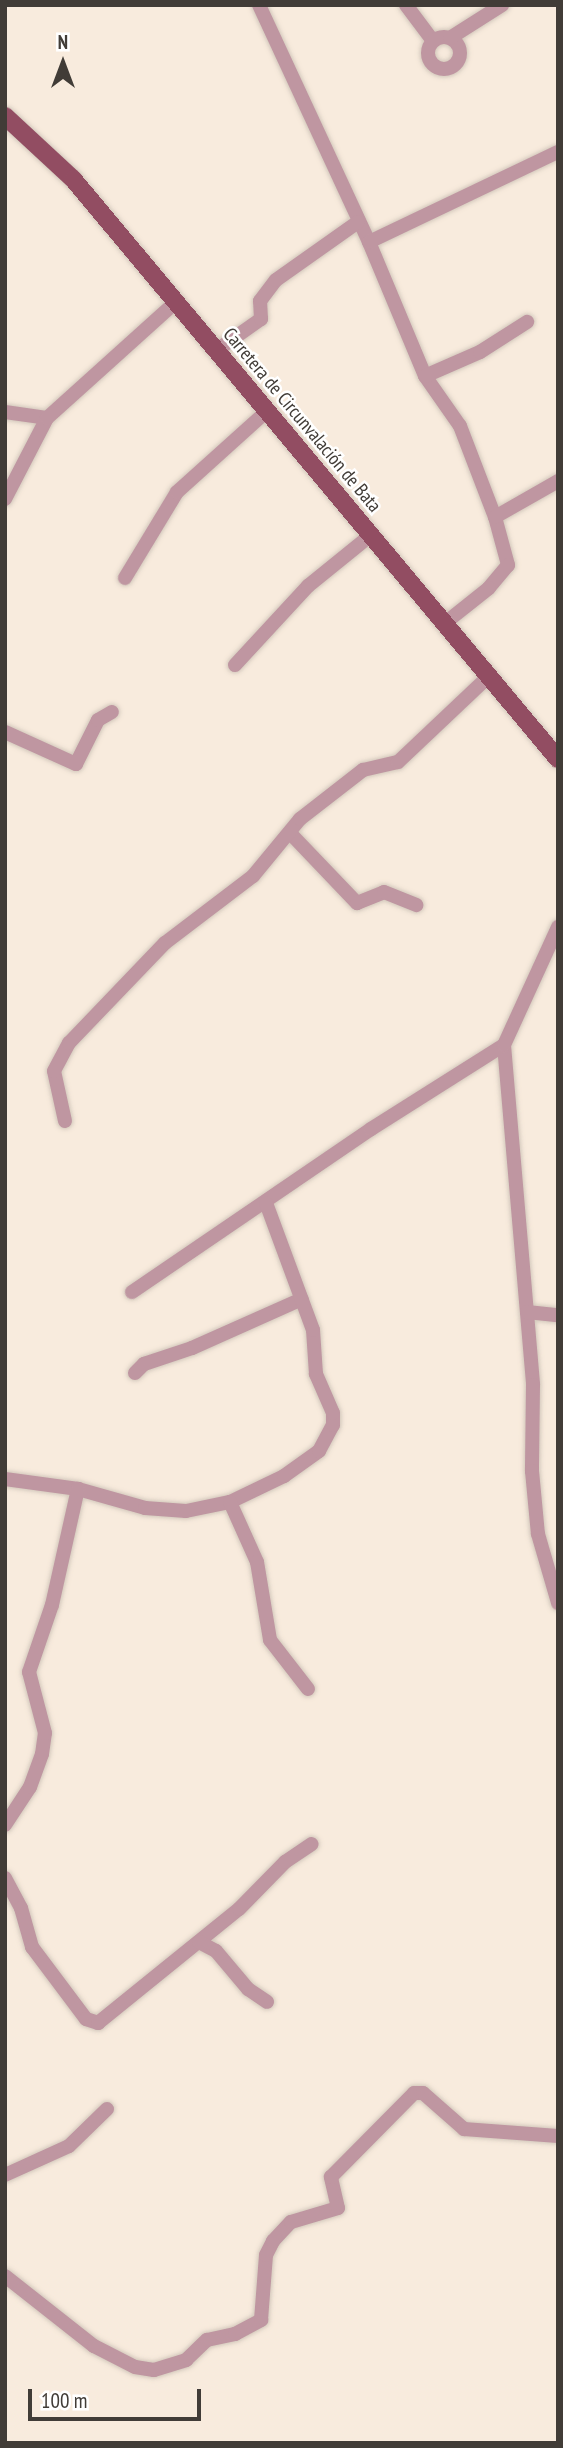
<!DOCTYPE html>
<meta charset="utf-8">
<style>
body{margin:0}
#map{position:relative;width:563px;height:2448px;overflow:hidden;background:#f8ebdd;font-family:"PT Sans Narrow",sans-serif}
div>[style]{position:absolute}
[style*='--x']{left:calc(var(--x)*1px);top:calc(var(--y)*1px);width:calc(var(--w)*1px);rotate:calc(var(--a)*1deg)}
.roads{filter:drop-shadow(0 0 2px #d3c8bc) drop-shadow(0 0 2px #d3c8bc)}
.minor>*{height:14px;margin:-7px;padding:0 7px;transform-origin:7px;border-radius:7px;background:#bf96a1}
.minor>.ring{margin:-7px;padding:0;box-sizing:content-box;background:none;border:14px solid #bf96a1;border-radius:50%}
.major>*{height:18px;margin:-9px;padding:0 9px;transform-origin:9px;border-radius:9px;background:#924d62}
span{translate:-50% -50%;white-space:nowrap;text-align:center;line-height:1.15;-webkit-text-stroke:5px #fff;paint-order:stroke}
.street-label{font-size:19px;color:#413c37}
.frame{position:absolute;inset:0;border:7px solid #413c37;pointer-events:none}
.north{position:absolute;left:28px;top:28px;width:70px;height:70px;-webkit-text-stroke:5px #fff;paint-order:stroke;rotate:0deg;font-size:19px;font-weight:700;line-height:28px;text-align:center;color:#413c37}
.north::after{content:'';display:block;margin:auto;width:24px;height:32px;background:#413c37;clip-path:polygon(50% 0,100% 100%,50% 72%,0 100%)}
.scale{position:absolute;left:28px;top:2389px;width:173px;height:32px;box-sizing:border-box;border:4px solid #413c37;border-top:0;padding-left:9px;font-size:21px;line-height:24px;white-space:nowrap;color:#413c37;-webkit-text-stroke:5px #fff;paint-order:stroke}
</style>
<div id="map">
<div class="roads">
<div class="minor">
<i style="--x:259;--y:5;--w:261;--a:65.1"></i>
<i style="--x:369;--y:242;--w:145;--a:67.3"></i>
<i style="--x:425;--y:376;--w:61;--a:55"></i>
<i style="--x:460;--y:426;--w:97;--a:69"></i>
<i style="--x:495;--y:517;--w:50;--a:74.8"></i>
<i style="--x:508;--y:565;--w:30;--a:130"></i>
<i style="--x:489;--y:588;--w:56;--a:141.5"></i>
<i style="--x:406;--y:5;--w:45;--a:53.1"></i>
<i class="ring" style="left:428px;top:37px;width:18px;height:18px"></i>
<i style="--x:450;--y:38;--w:62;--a:-32.4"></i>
<i style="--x:369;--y:242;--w:209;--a:-25.5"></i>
<i style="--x:217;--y:350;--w:54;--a:-35.2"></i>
<i style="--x:261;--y:319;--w:18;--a:-93"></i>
<i style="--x:260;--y:301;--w:26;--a:-53"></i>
<i style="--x:276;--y:280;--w:100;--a:-35.3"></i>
<i style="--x:425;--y:376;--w:60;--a:-23.6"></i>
<i style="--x:480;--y:352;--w:56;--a:-32.6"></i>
<i style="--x:5;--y:412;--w:42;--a:8.1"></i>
<i style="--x:5;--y:499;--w:91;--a:-62.6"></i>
<i style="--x:47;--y:418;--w:173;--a:-42"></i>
<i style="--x:495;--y:517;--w:73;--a:-29.7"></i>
<i style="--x:125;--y:578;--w:100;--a:-58.8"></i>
<i style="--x:177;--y:492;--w:121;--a:-42"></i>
<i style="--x:235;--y:665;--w:108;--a:-47.3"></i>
<i style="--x:308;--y:586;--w:81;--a:-39"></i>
<i style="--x:5;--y:732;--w:78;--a:24.3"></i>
<i style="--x:76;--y:764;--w:49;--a:-63.4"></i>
<i style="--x:98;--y:720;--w:16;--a:-30"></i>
<i style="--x:290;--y:833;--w:97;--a:46.3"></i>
<i style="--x:357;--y:903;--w:29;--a:-22"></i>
<i style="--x:384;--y:892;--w:35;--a:22"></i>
<i style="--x:504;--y:1045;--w:341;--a:85.1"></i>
<i style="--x:533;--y:1385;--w:86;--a:90.7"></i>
<i style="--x:532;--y:1471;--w:63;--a:84.6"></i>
<i style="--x:538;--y:1534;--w:72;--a:73.8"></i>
<i style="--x:65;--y:1121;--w:51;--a:-102.4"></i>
<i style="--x:54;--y:1071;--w:32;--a:-62"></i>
<i style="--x:69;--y:1043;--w:139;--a:-46.2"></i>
<i style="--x:165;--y:943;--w:111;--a:-37.3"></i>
<i style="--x:253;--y:876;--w:74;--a:-50.5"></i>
<i style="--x:300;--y:819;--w:80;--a:-37.9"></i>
<i style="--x:363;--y:770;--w:36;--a:-13"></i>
<i style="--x:398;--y:762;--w:125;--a:-43.4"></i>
<i style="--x:132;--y:1292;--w:289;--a:-34.3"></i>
<i style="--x:371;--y:1129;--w:157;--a:-32.3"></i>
<i style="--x:504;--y:1045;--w:130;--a:-65.4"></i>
<i style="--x:527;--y:1312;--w:31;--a:6"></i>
<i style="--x:135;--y:1373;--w:13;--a:-45"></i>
<i style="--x:144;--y:1364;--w:51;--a:-18.4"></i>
<i style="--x:192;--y:1348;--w:120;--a:-24"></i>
<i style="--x:5;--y:1479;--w:74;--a:7.8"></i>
<i style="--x:78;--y:1489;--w:70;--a:15.8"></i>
<i style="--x:145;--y:1508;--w:41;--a:4.2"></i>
<i style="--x:186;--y:1511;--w:45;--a:-11.6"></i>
<i style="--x:230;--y:1502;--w:60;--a:-25.7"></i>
<i style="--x:284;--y:1476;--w:43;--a:-35.5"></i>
<i style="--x:319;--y:1451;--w:30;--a:-62"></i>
<i style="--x:333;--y:1425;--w:12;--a:-90"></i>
<i style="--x:333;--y:1413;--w:43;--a:-113.6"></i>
<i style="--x:316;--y:1374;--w:44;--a:-93.9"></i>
<i style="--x:313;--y:1330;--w:135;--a:-110.3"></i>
<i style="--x:230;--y:1502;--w:66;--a:65.8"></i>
<i style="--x:257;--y:1562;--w:79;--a:80.5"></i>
<i style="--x:270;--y:1640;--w:62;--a:52.2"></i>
<i style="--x:5;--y:1825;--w:45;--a:-56.7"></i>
<i style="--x:30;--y:1787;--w:35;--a:-70"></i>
<i style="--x:42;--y:1754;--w:21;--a:-82"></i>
<i style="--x:45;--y:1733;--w:63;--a:-104.7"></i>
<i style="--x:29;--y:1672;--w:71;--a:-71.1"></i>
<i style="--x:52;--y:1605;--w:119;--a:-77.4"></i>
<i style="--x:5;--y:1878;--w:34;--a:62"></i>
<i style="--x:21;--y:1908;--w:41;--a:74.2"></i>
<i style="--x:32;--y:1947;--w:90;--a:53.1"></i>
<i style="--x:86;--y:2019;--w:13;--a:18"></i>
<i style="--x:98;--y:2023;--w:181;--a:-39"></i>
<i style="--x:239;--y:1909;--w:66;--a:-45.6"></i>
<i style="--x:285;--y:1862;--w:32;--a:-34"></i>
<i style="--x:199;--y:1942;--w:19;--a:28"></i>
<i style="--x:216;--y:1951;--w:50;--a:49.9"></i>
<i style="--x:248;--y:1989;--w:23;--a:34"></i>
<i style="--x:5;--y:2175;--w:70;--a:-24.4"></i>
<i style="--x:69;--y:2146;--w:53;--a:-44.2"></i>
<i style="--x:5;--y:2276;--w:113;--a:38.2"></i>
<i style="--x:94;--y:2346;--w:46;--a:27.1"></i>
<i style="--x:135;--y:2367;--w:19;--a:9"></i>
<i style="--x:154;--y:2370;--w:34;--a:-17"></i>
<i style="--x:186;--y:2360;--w:29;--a:-44"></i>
<i style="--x:207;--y:2340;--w:29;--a:-12"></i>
<i style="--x:235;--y:2334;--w:30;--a:-28"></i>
<i style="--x:261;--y:2320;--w:65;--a:-85.6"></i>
<i style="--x:266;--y:2255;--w:16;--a:-63"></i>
<i style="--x:273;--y:2241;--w:26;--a:-47"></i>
<i style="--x:291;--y:2222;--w:49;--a:-16.6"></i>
<i style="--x:338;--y:2208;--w:32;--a:-103"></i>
<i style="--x:331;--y:2177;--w:118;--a:-45.3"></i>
<i style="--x:414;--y:2093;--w:9;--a:0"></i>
<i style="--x:423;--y:2093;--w:55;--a:41.3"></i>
<i style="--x:464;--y:2129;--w:94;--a:4.3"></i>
</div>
<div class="major">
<i style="--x:5;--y:116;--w:93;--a:42.8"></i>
<i style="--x:73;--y:179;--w:756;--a:50.1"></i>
</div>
</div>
<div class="street-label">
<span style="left:302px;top:420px;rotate:50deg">Carretera de Circunvalación de Bata</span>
</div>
<div class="frame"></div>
<div class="north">N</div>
<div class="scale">100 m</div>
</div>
